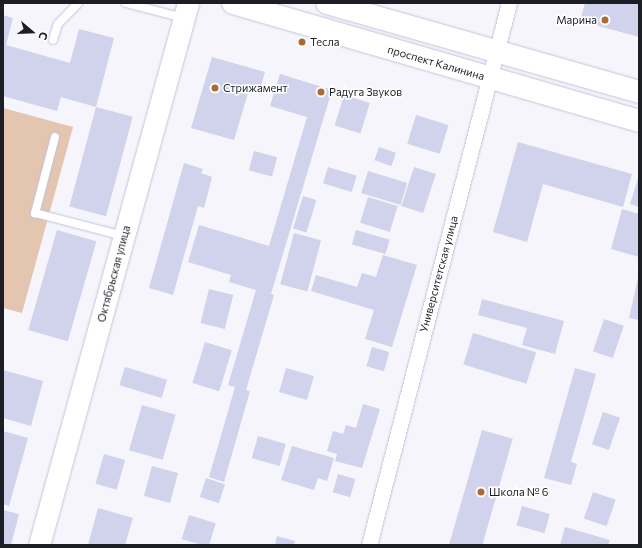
<!DOCTYPE html>
<meta charset="utf-8">
<style>
body{margin:0}
#map{position:relative;width:642px;height:548px;overflow:hidden;background:#f5f5fb;font-family:Commissioner,sans-serif}
div>[style]{position:absolute}
[style*='--x']{left:calc(var(--x)*1px);top:calc(var(--y)*1px);width:calc(var(--w)*1px);rotate:calc(var(--a)*1deg)}
.green>*{inset:0;background:#e3c5b0}
.building>*{inset:0;background:#d1d2ec;transform-origin:0 0}
.roads{filter:drop-shadow(0 0 1px #c3c4de) drop-shadow(0 0 1px #c3c4de)}
.lane>*{height:8px;margin:-4px;padding:0 4px;transform-origin:4px;border-radius:4px;background:#fff}
.street>*{height:15px;margin:-7.5px;padding:0 7.5px;transform-origin:7.5px;border-radius:7.5px;background:#fff}
.secondary>*{height:21px;margin:-10.5px;padding:0 10.5px;transform-origin:10.5px;border-radius:10.5px;background:#fff}
.primary>*{height:22px;margin:-11px;padding:0 11px;transform-origin:11px;border-radius:11px;background:#fff}
.dots>*{width:11px;height:11px;translate:-50% -50%;box-sizing:border-box;border:2px solid #fff;border-radius:50%}
span{translate:-50% -50%;white-space:nowrap;text-align:center;line-height:1.15;-webkit-text-stroke:3px #fff;paint-order:stroke}
.poi-label{font-size:11px;color:#1d1d26}
.right{translate:-100% -50%;text-align:right}
.left{translate:0 -50%;text-align:left}
.street-label{font-size:11px;color:#1d1d26}
.frame{position:absolute;inset:0;border:4px solid #1d1d26;pointer-events:none}
.north{position:absolute;left:12px;top:12px;width:40px;height:40px;-webkit-text-stroke:3px #fff;paint-order:stroke;rotate:109deg;font-size:11px;font-weight:700;line-height:16px;text-align:center;color:#1d1d26}
.north::after{content:'';display:block;margin:auto;width:14px;height:18px;background:#1d1d26;clip-path:polygon(50% 0,100% 100%,50% 72%,0 100%)}
</style>
<div id="map">
<div class="green">
<i style="clip-path:polygon(3px 108px,73px 127px,22px 313px,3px 308px)"></i>
</div>
<div class="building">
<i style="clip-path:polygon(585px 3px,639px 3px,639px 37px,580px 21px)"></i>
<i style="clip-path:polygon(3px 15px,13px 18px,6px 45px,70px 63px,79px 29px,114px 38px,96px 107px,61px 97px,57px 111px,3px 96px)"></i>
<i style="clip-path:polygon(212px 57px,265px 72px,259px 93px,249px 90px,234px 140px,191px 128px)"></i>
<i style="clip-path:polygon(280px 74px,332px 90px,271px 294px,274px 295px,246px 390px,250px 391px,224px 482px,209px 477px,235px 387px,228px 385px,256px 290px,229px 282px,231px 275px,188px 262px,199px 225px,269px 246px,307px 117px,270px 106px)"></i>
<i style="left:344px;top:95px;width:27px;height:32px;rotate:17deg"></i>
<i style="left:96px;top:107px;width:38px;height:103px;rotate:15deg"></i>
<i style="left:416px;top:115px;width:34px;height:30px;rotate:17deg"></i>
<i style="clip-path:polygon(518px 142px,632px 174px,623px 207px,543px 184px,527px 242px,493px 232px)"></i>
<i style="left:379px;top:147px;width:18px;height:14px;rotate:19deg"></i>
<i style="left:254px;top:151px;width:24px;height:20px;rotate:15deg"></i>
<i style="clip-path:polygon(184px 163px,203px 169px,201px 173px,212px 177px,204px 208px,198px 206px,173px 295px,149px 288px)"></i>
<i style="left:328px;top:167px;width:30px;height:17px;rotate:17deg"></i>
<i style="left:414px;top:167px;width:23px;height:41px;rotate:18deg"></i>
<i style="left:368px;top:171px;width:41px;height:23px;rotate:17deg"></i>
<i style="clip-path:polygon(639px 175px,639px 207px,630px 204px)"></i>
<i style="left:303px;top:196px;width:14px;height:34px;rotate:17deg"></i>
<i style="left:368px;top:197px;width:31px;height:27px;rotate:17deg"></i>
<i style="clip-path:polygon(622px 209px,639px 214px,639px 257px,611px 249px)"></i>
<i style="left:57px;top:230px;width:41px;height:104px;rotate:16deg"></i>
<i style="left:356px;top:230px;width:35px;height:15px;rotate:16deg"></i>
<i style="left:294px;top:233px;width:28px;height:53px;rotate:15deg"></i>
<i style="clip-path:polygon(383px 255px,417px 265px,392px 347px,365px 339px,374px 310px,311px 291px,316px 275px,357px 287px,362px 273px,376px 277px)"></i>
<i style="clip-path:polygon(638px 278px,639px 278px,639px 320px,629px 318px)"></i>
<i style="left:209px;top:289px;width:25px;height:35px;rotate:14deg"></i>
<i style="clip-path:polygon(482px 299px,564px 321px,555px 354px,522px 345px,527px 328px,478px 315px)"></i>
<i style="left:604px;top:319px;width:21px;height:34px;rotate:19deg"></i>
<i style="left:473px;top:333px;width:66px;height:33px;rotate:17deg"></i>
<i style="left:205px;top:342px;width:28px;height:43px;rotate:17deg"></i>
<i style="left:372px;top:347px;width:18px;height:20px;rotate:16deg"></i>
<i style="left:125px;top:367px;width:44px;height:19px;rotate:17deg"></i>
<i style="left:286px;top:368px;width:29px;height:25px;rotate:16deg"></i>
<i style="clip-path:polygon(575px 368px,596px 374px,571px 462px,577px 464px,571px 485px,544px 478px)"></i>
<i style="clip-path:polygon(3px 370px,43px 381px,31px 426px,3px 418px)"></i>
<i style="clip-path:polygon(363px 404px,380px 409px,362px 468px,335px 461px,337px 454px,327px 451px,333px 431px,343px 434px,346px 425px,356px 428px)"></i>
<i style="left:142px;top:405px;width:35px;height:47px;rotate:16deg"></i>
<i style="left:603px;top:412px;width:18px;height:34px;rotate:19deg"></i>
<i style="left:482px;top:430px;width:32px;height:120px;rotate:16deg"></i>
<i style="clip-path:polygon(3px 431px,28px 438px,9px 506px,3px 504px)"></i>
<i style="left:258px;top:436px;width:29px;height:23px;rotate:16deg"></i>
<i style="clip-path:polygon(292px 446px,334px 458px,327px 481px,318px 478px,314px 490px,281px 480px)"></i>
<i style="left:104px;top:454px;width:22px;height:31px;rotate:16deg"></i>
<i style="left:152px;top:466px;width:27px;height:31px;rotate:15deg"></i>
<i style="left:338px;top:474px;width:18px;height:19px;rotate:16deg"></i>
<i style="left:206px;top:478px;width:20px;height:20px;rotate:18deg"></i>
<i style="left:593px;top:492px;width:24px;height:28px;rotate:19deg"></i>
<i style="left:522px;top:506px;width:29px;height:20px;rotate:16deg"></i>
<i style="clip-path:polygon(98px 508px,133px 518px,125px 545px,88px 545px)"></i>
<i style="clip-path:polygon(3px 510px,19px 514px,11px 545px,3px 545px)"></i>
<i style="left:189px;top:515px;width:28px;height:25px;rotate:17deg"></i>
<i style="clip-path:polygon(565px 527px,610px 540px,608px 545px,560px 545px)"></i>
<i style="clip-path:polygon(277px 536px,295px 541px,294px 545px,275px 545px)"></i>
</div>
<div class="roads">
<div class="lane">
<i style="--x:126;--y:3;--w:59;--a:14.7"></i>
<i style="--x:53;--y:40;--w:17;--a:-73"></i>
<i style="--x:58;--y:24;--w:29;--a:-46"></i>
<i style="--x:55;--y:137;--w:79;--a:104.7"></i>
<i style="--x:35;--y:213;--w:91;--a:14.6"></i>
</div>
<div class="street">
<i style="--x:369;--y:545;--w:560;--a:-75.52"></i>
</div>
<div class="secondary">
<i style="--x:39;--y:545;--w:562;--a:-74.63"></i>
</div>
<div class="primary">
<i style="--x:233;--y:3;--w:423;--a:16.2"></i>
<i style="--x:327;--y:3;--w:324;--a:15.9"></i>
</div>
</div>
<div class="dots">
<i style="left:605px;top:20px;background:#ab6a34"></i>
<i style="left:302px;top:42px;background:#ab6a34"></i>
<i style="left:215px;top:88px;background:#ab6a34"></i>
<i style="left:321px;top:92px;background:#ab6a34"></i>
<i style="left:481px;top:492px;background:#ab6a34"></i>
</div>
<div class="poi-label">
<span class="right" style="left:597px;top:20px">Марина</span>
<span class="left" style="left:310px;top:42px">Тесла</span>
<span class="left" style="left:223px;top:88px">Стрижамент</span>
<span class="left" style="left:329px;top:92px">Радуга Звуков</span>
<span class="left" style="left:489px;top:492px">Школа № 6</span>
</div>
<div class="street-label">
<span style="left:436px;top:63px;rotate:16deg">проспект Калинина</span>
<span style="left:114px;top:274px;rotate:-75deg">Октябрьская улица</span>
<span style="left:439px;top:274px;rotate:-75deg">Университетская улица</span>
</div>
<div class="frame"></div>
<div class="north">С</div>
</div>
